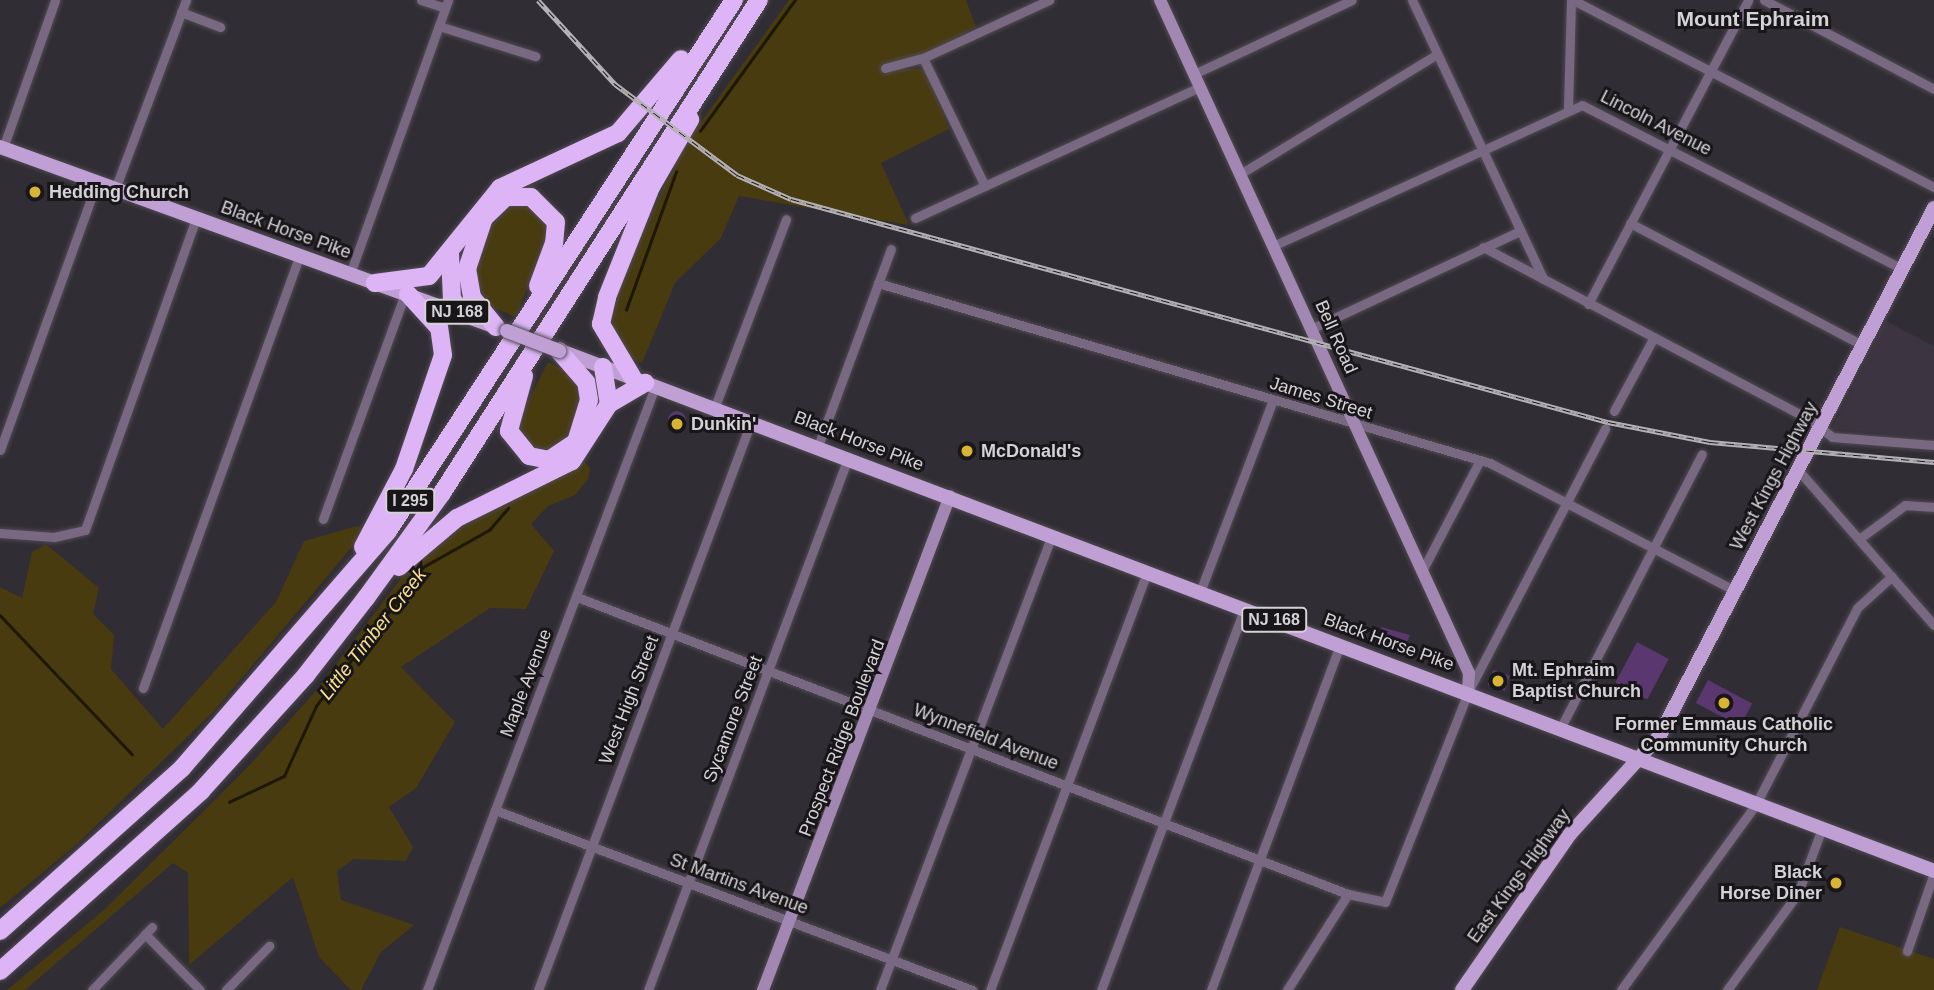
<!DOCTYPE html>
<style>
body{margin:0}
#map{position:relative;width:1934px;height:990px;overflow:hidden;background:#312d34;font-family:Arial,sans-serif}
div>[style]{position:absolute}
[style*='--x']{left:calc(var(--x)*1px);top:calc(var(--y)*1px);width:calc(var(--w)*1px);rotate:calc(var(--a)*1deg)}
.built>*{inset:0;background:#3c3441}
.green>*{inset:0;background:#483b10}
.stream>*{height:2.5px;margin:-1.25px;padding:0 1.25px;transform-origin:1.25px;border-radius:1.25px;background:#1e1701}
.building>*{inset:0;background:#5b376f;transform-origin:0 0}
.round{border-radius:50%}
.roads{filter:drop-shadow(0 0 2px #4f4b51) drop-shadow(0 0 2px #4f4b51)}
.street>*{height:9px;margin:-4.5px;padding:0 4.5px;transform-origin:4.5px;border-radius:4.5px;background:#786882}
.secondary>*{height:12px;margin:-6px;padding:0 6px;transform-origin:6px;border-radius:6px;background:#a187b1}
.primary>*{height:14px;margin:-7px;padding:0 7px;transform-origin:7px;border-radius:7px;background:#c09fd5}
.highway>*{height:18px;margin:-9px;padding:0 9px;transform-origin:9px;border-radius:9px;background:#ddb5f6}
.rail>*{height:5px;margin-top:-2.5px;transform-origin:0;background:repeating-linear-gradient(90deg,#181619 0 8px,#b4b1b6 0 16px);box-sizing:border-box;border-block:2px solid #b4b1b6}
.bridges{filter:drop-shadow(0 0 2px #4f4b51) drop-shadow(0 0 2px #4f4b51)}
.primary-bridge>*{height:14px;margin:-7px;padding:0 7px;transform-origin:7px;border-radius:7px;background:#c09fd5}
.dots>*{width:19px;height:19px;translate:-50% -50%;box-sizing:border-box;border:4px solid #181619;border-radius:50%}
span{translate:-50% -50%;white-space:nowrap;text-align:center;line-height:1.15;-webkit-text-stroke:6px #181619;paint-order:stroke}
.shield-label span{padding:2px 5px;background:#181619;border:2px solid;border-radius:5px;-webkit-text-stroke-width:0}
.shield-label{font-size:16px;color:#d5d2d7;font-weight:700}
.street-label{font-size:18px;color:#d5d2d7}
.poi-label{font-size:18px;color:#d5d2d7;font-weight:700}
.left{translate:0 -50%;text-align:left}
.right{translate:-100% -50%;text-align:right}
.water-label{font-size:19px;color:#fae090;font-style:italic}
.quarter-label{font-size:21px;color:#d5d2d7;font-weight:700}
</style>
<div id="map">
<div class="built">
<i style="clip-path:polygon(1886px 321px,1934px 346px,1934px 438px,1832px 429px)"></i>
</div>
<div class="green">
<i style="clip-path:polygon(789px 0,966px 0,976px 27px,897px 69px,925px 69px,949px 129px,881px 163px,909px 225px,739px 196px,721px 238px,675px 283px,642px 363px,598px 346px,608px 339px,606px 310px,683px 147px)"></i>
<i style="clip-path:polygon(508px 206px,538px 208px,550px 228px,516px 317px,486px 305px,473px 275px,485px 232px)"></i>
<i style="clip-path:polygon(548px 362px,574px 375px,582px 393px,567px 444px,590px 468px,588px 479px,575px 495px,548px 506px,531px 524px,554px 551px,526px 609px,490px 608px,401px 667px,455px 722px,416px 788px,389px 807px,413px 847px,406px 861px,354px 859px,337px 871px,341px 900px,414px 925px,381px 952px,361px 990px,351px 990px,319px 957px,293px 877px,189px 965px,188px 873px,173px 863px,25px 990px,7px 990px,104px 910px,247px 768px,315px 692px,426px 545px,540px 486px,553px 452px,533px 454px,516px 442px,517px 405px,529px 400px)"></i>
<i style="clip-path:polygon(357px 526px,367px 529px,214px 711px,77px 844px,0 908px,0 587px,22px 598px,32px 552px,46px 544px,99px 588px,93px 614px,114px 635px,111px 669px,163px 729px,276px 602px,304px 541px)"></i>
<i style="clip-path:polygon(1840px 927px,1934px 959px,1934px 990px,1817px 990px)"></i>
</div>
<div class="stream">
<i style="--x:700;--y:131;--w:162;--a:-54.1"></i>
<i style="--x:626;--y:310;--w:147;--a:-70.1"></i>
<i style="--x:0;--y:615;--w:192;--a:46.5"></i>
<i style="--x:229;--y:802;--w:61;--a:-25.3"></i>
<i style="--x:284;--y:776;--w:77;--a:-65.4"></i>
<i style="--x:316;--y:706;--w:175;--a:-52.4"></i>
<i style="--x:423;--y:567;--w:76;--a:-29.3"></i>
<i style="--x:489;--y:530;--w:29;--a:-49"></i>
</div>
<div class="building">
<i class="round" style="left:668px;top:411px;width:18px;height:18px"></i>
<i style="clip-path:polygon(1381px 627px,1410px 635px,1403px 652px,1378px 647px)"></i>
<i style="left:1637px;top:642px;width:36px;height:46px;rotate:28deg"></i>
<i style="left:1493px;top:670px;width:18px;height:16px;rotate:19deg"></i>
<i style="left:1708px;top:680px;width:50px;height:26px;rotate:28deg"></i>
</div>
<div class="roads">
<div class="street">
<i style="--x:421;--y:0;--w:25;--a:18"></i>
<i style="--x:1412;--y:0;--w:308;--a:64.8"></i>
<i style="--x:1573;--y:0;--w:407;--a:27.4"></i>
<i style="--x:1764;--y:0;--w:192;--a:27.6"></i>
<i style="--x:181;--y:12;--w:42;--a:21"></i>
<i style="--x:439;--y:26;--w:101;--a:17.4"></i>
<i style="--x:923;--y:58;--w:142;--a:64.2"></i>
<i style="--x:885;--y:68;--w:39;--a:-15"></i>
<i style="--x:923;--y:58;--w:139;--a:-24.7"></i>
<i style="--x:1194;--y:74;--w:174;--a:-25.1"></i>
<i style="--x:1568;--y:108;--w:108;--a:-88.4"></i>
<i style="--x:3;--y:148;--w:157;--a:-70.6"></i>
<i style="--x:1240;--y:174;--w:231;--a:-31.3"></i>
<i style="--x:115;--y:189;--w:202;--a:-69.4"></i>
<i style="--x:915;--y:218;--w:314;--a:-24.7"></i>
<i style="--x:1630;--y:223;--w:264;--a:27.7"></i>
<i style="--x:1275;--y:245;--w:337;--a:-24.5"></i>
<i style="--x:1582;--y:105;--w:360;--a:27.1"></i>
<i style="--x:1483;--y:247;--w:367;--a:27.8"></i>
<i style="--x:1808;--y:418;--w:31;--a:38"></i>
<i style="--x:1832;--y:437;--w:102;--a:4.5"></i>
<i style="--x:350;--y:274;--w:291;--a:-70.3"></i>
<i style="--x:878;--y:283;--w:638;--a:16.39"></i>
<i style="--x:1490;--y:463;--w:277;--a:27.5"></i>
<i style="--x:1588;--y:304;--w:344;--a:-62.2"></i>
<i style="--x:1313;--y:328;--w:229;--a:-25.1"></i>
<i style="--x:714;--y:409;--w:203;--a:-69.2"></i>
<i style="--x:1614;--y:411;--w:84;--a:-61.6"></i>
<i style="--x:818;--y:446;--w:210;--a:-69.7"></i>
<i style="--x:0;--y:450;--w:285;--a:-70.1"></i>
<i style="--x:1799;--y:471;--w:205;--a:48.8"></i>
<i style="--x:323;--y:519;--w:239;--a:-70"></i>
<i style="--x:0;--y:533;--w:54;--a:4.2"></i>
<i style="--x:54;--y:537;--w:32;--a:-13"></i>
<i style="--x:85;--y:530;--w:331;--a:-70.4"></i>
<i style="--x:1859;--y:539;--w:57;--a:-36.5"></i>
<i style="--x:1905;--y:505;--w:29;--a:4"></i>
<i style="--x:1422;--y:571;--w:125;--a:-62.4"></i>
<i style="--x:1200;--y:592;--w:205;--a:-69.2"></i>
<i style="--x:577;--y:597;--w:826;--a:21.07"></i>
<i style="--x:1348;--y:894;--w:38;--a:12"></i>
<i style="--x:1385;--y:902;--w:226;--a:-68.4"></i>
<i style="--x:1468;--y:692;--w:297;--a:-62.5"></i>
<i style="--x:143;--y:688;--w:461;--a:-70.1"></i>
<i style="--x:1561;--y:727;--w:307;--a:-62.7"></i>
<i style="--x:495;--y:810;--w:510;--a:20.67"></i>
<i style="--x:145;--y:934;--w:78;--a:45.5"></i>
<i style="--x:1907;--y:951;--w:83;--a:-70.9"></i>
<i style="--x:92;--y:990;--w:87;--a:-46.4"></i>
<i style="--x:226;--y:990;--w:62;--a:-45.7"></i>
<i style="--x:427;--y:990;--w:645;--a:-69.29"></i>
<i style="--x:538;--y:990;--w:607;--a:-69.44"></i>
<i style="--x:648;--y:990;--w:568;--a:-69.4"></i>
<i style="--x:880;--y:990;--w:486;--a:-69.3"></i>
<i style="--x:990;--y:990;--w:447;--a:-69.4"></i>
<i style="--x:1101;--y:990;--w:406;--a:-69.4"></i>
<i style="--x:1211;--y:990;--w:368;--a:-69.5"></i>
<i style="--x:1287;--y:990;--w:114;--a:-57.6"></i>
<i style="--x:1621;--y:990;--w:230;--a:-54"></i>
<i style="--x:1756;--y:804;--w:220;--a:-62.7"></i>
<i style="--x:1857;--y:608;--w:47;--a:-42.4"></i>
<i style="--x:1727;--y:990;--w:120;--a:-53.8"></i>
<i style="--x:1798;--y:893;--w:69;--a:-69.7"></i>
</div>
<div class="secondary">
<i style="--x:1160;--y:0;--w:741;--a:65.34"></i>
<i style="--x:1469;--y:673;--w:19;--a:93"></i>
<i style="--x:763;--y:990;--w:528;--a:-69.27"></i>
</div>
<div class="primary">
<i style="--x:0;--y:147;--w:528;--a:19.95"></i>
<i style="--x:561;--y:351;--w:1468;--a:20.74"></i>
<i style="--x:1462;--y:990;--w:190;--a:-55.3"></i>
<i style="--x:1570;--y:834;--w:134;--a:-47.7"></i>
<i style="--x:1660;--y:735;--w:594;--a:-62.53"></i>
</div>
<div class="highway">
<i style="--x:450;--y:254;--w:45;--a:87.5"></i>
<i style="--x:452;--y:299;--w:20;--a:53"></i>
<i style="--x:375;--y:283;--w:54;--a:-7.4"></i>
<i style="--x:429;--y:276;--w:113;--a:-51.1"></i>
<i style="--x:500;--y:188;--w:130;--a:-25"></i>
<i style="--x:618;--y:133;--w:97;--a:-49.6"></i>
<i style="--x:496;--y:327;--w:38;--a:-129"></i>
<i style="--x:472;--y:297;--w:28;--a:-100"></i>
<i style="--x:467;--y:269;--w:54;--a:-71.6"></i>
<i style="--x:484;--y:218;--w:30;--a:-44"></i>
<i style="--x:506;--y:197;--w:25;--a:0"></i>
<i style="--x:531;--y:197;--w:35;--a:45"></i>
<i style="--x:556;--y:222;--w:21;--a:95"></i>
<i style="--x:554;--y:243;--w:46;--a:110.4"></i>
<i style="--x:603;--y:367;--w:37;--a:81"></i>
<i style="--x:524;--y:376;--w:57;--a:105.3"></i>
<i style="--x:509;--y:431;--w:32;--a:51"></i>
<i style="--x:529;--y:456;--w:20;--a:11"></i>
<i style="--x:549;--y:460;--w:32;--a:-34"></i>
<i style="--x:576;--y:442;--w:44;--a:-72.8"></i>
<i style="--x:589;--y:400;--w:18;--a:-99"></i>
<i style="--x:586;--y:382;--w:41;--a:-131.1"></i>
<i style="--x:633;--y:378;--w:63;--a:-120.7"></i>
<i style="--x:601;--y:324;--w:28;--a:-77"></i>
<i style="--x:607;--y:297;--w:118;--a:-68.2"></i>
<i style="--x:651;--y:187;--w:78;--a:-59.8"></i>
<i style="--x:363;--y:547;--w:88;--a:-62.3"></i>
<i style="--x:404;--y:469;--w:120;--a:-71.1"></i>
<i style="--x:443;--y:355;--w:27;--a:-98"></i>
<i style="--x:439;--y:328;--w:46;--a:-132.4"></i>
<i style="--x:399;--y:567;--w:76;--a:-40.2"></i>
<i style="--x:457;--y:518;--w:128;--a:-26.4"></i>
<i style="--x:572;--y:461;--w:68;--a:-57"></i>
<i style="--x:609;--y:404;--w:42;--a:-30.3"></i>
<i style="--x:0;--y:931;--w:244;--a:-41.8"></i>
<i style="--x:182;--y:768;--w:314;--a:-49"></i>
<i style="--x:388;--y:531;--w:634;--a:-56.91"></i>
<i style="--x:0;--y:971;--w:270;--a:-41.8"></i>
<i style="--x:201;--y:791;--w:156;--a:-47.8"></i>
<i style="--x:306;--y:675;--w:98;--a:-52.1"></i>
<i style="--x:366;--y:598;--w:130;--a:-54.1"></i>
<i style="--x:442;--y:493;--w:586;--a:-57.26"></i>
</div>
</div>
<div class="rail">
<i style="--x:538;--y:0;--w:114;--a:47.5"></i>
<i style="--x:615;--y:84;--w:152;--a:36.7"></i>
<i style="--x:737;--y:175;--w:59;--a:24"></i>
<i style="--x:791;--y:199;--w:847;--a:15.27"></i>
<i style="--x:1608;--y:422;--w:104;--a:11.1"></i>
<i style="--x:1710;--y:442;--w:225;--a:5.1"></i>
</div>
<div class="bridges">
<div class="primary-bridge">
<i style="--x:507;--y:331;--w:56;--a:21"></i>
</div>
</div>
<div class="dots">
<i style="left:35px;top:192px;background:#d8b434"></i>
<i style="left:677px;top:424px;background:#d8b434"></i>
<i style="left:967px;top:451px;background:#d8b434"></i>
<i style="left:1498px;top:681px;background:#d8b434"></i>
<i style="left:1724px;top:703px;background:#d8b434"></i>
<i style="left:1836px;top:883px;background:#d8b434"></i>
</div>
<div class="shield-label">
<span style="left:457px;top:312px">NJ 168</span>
<span style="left:410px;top:501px">I 295</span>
<span style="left:1274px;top:620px">NJ 168</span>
</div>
<div class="street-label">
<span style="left:1656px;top:123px;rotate:27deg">Lincoln Avenue</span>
<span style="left:286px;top:230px;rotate:20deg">Black Horse Pike</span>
<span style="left:1336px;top:337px;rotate:66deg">Bell Road</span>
<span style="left:1321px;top:398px;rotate:17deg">James Street</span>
<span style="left:859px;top:441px;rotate:21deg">Black Horse Pike</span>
<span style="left:1774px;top:476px;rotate:-62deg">West Kings Highway</span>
<span style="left:1389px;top:642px;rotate:20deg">Black Horse Pike</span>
<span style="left:526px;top:683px;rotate:-69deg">Maple Avenue</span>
<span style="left:629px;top:700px;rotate:-69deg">West High Street</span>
<span style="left:733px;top:719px;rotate:-69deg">Sycamore Street</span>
<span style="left:986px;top:737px;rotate:21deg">Wynnefield Avenue</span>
<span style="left:842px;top:738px;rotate:-69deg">Prospect Ridge Boulevard</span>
<span style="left:1519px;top:876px;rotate:-54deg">East Kings Highway</span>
<span style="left:739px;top:884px;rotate:20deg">St Martins Avenue</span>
</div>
<div class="poi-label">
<span class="left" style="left:49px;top:192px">Hedding Church</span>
<span class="left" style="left:691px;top:424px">Dunkin'</span>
<span class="left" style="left:981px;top:451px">McDonald's</span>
<span class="left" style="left:1512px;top:681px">Mt. Ephraim<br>Baptist Church</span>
<span style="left:1724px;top:735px">Former Emmaus Catholic<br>Community Church</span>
<span class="right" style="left:1822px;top:883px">Black<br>Horse Diner</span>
</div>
<div class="water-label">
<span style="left:373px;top:634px;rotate:-52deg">Little Timber Creek</span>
</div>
<div class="quarter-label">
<span style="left:1753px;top:19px">Mount Ephraim</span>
</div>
</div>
